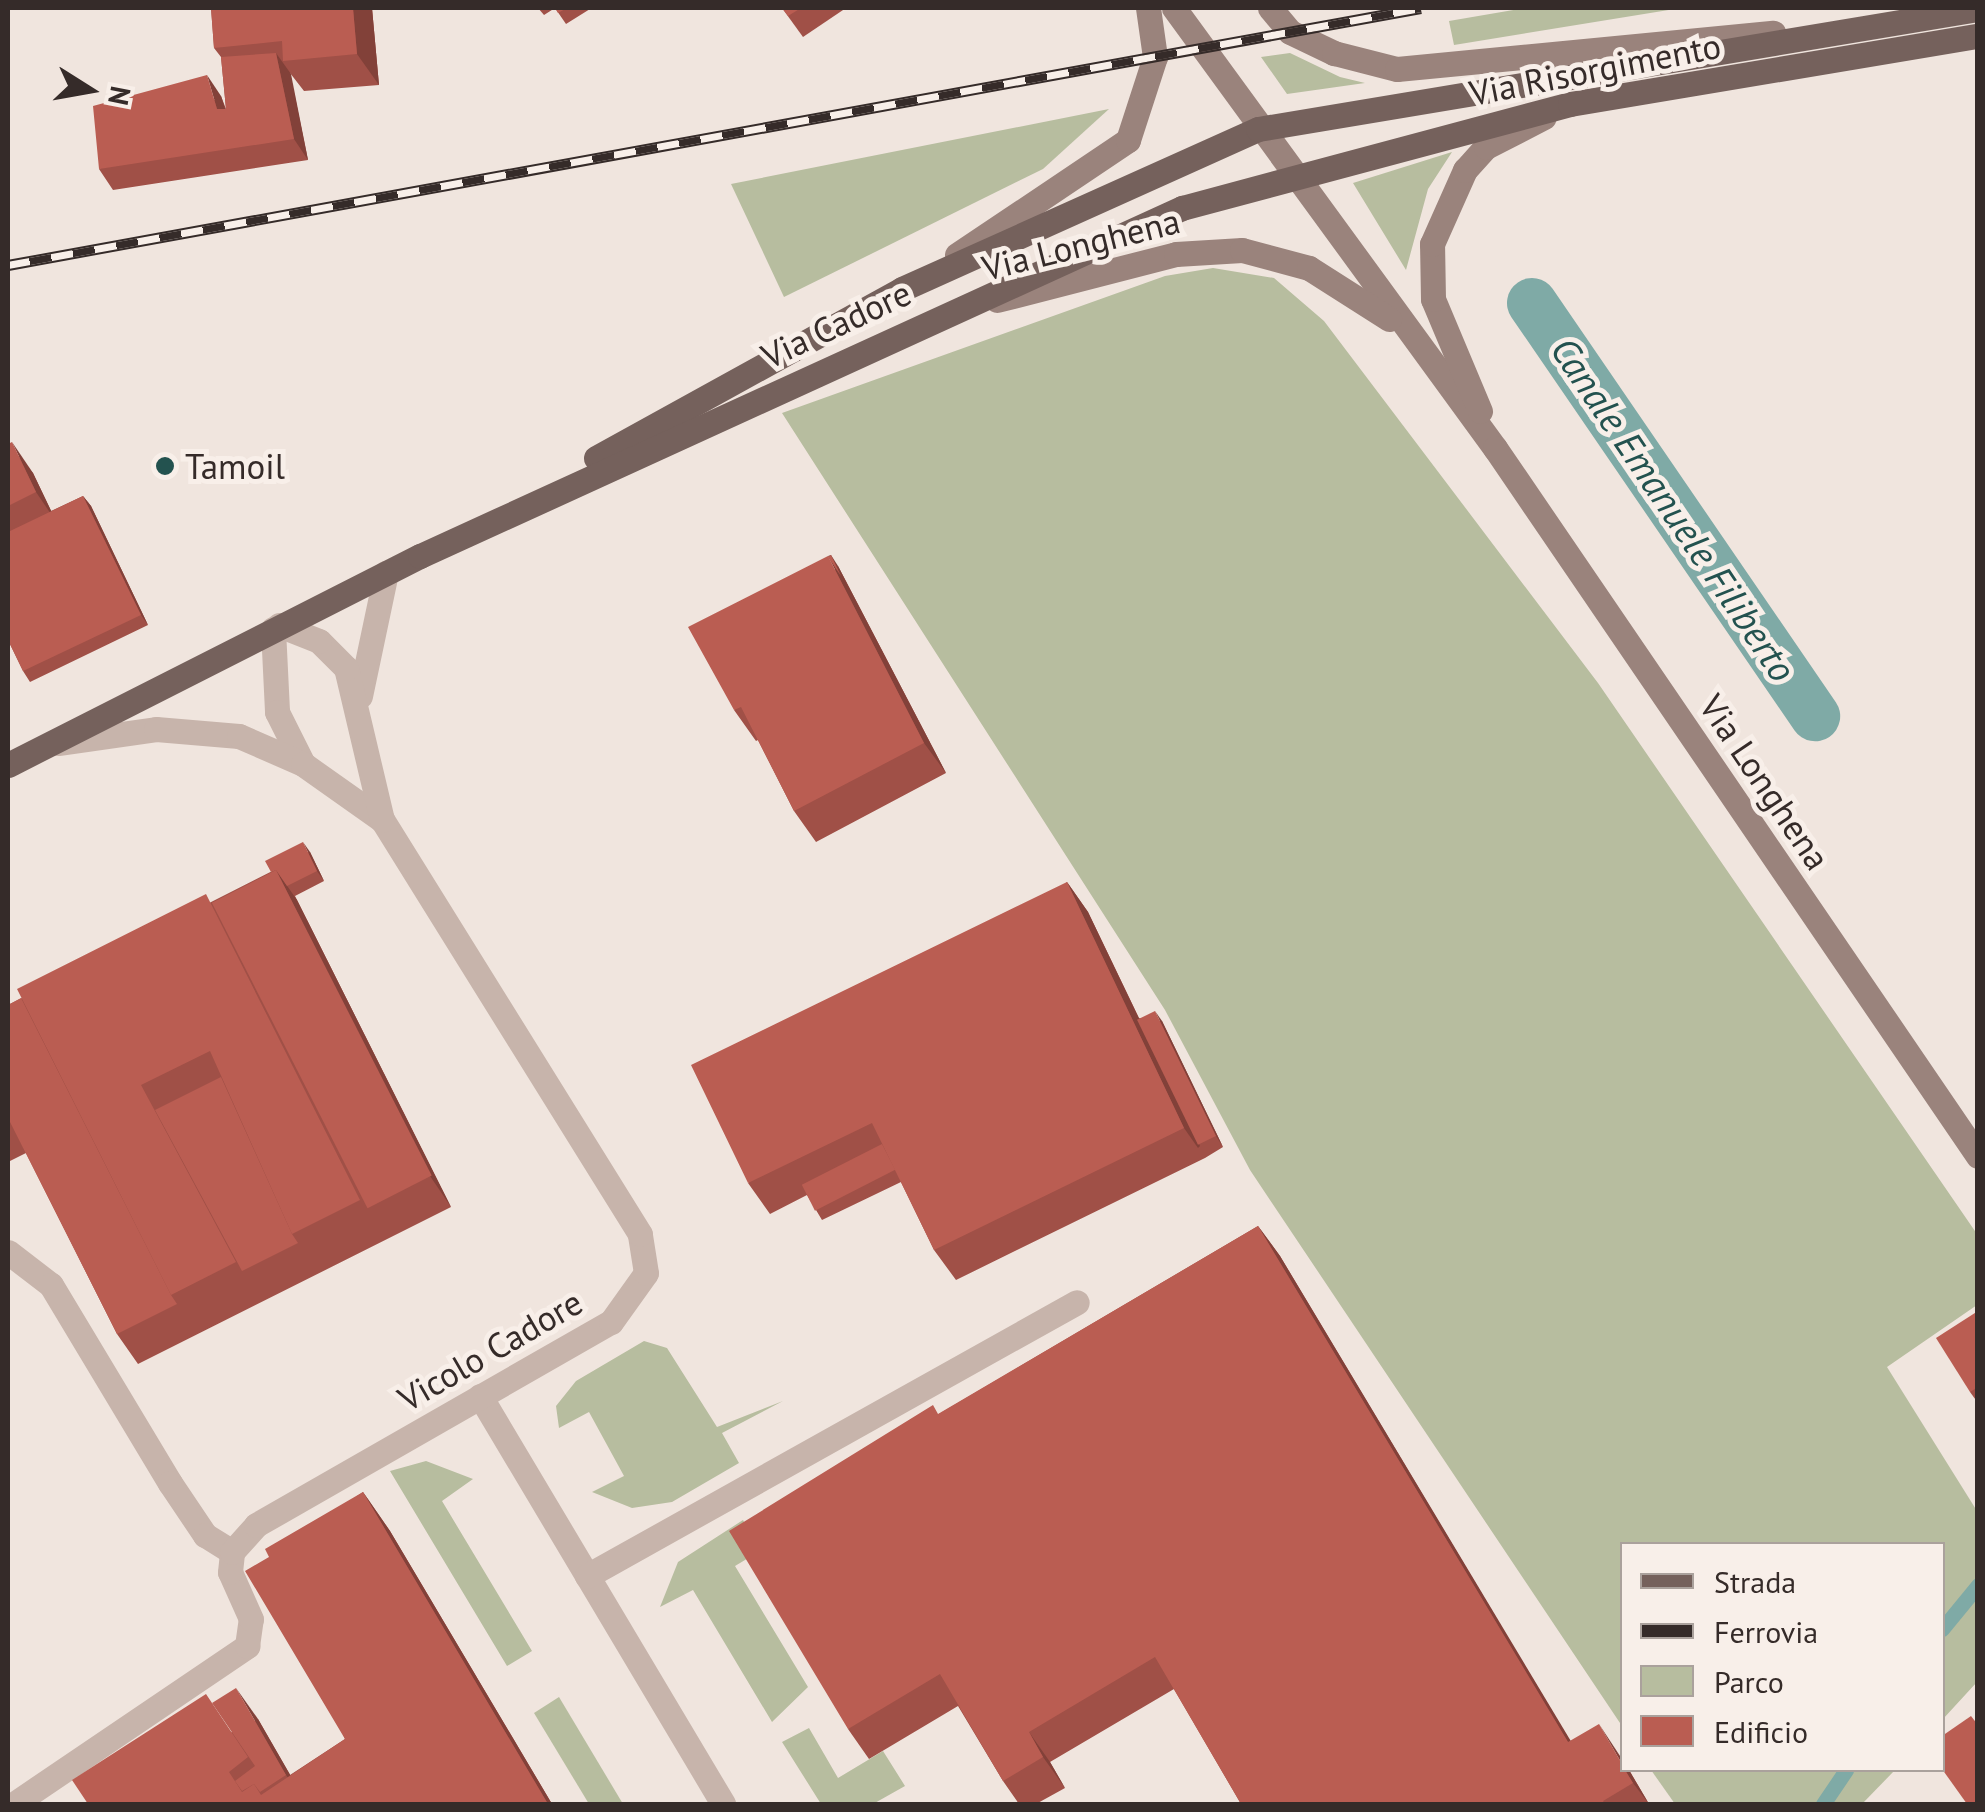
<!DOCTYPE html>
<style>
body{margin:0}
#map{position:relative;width:1985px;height:1812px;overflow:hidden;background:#f0e5de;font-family:"PT Sans",sans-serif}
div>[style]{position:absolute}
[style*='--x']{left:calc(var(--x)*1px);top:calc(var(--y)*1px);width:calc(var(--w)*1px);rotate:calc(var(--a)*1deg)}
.green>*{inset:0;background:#b7bd9f}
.stream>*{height:15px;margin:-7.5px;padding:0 7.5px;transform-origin:7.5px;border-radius:7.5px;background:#7faaa6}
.canal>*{height:50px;margin:-25px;padding:0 25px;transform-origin:25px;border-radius:25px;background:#7faaa6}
.lane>*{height:25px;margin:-12.5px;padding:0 12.5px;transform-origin:12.5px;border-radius:12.5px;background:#c7b4ab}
.street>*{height:25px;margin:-12.5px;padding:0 12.5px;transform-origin:12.5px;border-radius:12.5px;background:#c7b4ab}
.secondary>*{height:25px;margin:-12.5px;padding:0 12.5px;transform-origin:12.5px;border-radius:12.5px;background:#9a837c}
.primary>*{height:25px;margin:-12.5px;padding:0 12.5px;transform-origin:12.5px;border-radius:12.5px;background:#75615c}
.rail>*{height:11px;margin-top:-5.5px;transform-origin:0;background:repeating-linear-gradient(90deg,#f8efe9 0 22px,#352b29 0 44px);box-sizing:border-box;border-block:2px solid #352b29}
.wall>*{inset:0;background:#a05047}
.shaded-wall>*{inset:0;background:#824139}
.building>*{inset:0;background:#ba5d52;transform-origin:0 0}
.dots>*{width:28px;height:28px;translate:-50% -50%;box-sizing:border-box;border:5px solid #f8efe9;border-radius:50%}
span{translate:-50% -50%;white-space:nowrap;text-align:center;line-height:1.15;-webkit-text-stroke:10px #f8efe9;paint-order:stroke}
.street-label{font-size:35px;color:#352b29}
.poi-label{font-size:35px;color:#352b29}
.left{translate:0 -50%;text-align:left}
.water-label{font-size:38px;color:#23524f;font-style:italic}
.frame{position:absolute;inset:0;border:10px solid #352b29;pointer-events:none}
.legend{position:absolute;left:1620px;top:1542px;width:325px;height:230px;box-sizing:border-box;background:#f8efe9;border:2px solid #aaa19c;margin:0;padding:12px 18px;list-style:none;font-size:30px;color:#352b29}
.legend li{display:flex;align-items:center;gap:20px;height:50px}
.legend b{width:50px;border:2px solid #aaa19c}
.north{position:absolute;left:40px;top:40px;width:100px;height:100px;-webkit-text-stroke:8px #f8efe9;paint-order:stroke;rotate:101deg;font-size:28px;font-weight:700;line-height:40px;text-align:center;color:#352b29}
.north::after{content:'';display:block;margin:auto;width:35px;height:45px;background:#352b29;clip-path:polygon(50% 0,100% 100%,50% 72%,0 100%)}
</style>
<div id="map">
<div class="green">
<i style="clip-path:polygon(1525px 8px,1681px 8px,1454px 45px,1449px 21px)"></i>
<i style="clip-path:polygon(1290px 53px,1340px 77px,1365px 83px,1287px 94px,1261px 57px)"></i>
<i style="clip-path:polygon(1109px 109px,1043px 169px,784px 297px,731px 184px)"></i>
<i style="clip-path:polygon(1452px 152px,1428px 189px,1406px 270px,1353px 183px)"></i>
<i style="clip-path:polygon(1213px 268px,1274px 278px,1324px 321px,1598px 683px,1977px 1234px,1977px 1305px,1887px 1367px,1977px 1511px,1977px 1682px,1943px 1719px,1942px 1544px,1622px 1544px,1622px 1726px,1250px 1170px,1165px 1010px,782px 413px,1165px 276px)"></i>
<i style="clip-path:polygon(644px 1341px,667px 1348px,717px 1427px,783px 1401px,722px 1433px,739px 1463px,672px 1502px,632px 1508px,592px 1492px,624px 1476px,589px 1412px,559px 1428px,556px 1406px,576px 1381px)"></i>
<i style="clip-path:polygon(426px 1461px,473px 1479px,442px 1501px,532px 1651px,507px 1666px,390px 1471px)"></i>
<i style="clip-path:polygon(743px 1520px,760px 1551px,735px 1566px,808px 1687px,772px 1722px,693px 1590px,660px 1607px,678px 1562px)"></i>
<i style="clip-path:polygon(559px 1697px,623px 1804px,589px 1804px,534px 1713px)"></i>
<i style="clip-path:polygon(809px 1728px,838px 1778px,883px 1751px,905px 1786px,873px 1804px,821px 1804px,782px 1742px)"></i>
<i style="clip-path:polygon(1651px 1770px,1895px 1770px,1862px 1804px,1675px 1804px)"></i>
</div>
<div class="stream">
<i style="--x:1942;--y:1629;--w:57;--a:-50.7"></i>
<i style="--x:1823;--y:1804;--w:41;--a:-55.9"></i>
</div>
<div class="canal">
<i style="--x:1532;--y:303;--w:501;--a:55.58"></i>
</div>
<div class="lane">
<i style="--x:8;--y:1252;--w:54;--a:37.5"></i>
<i style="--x:51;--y:1285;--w:231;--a:59"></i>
<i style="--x:170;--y:1483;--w:63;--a:56.1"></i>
<i style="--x:205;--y:1535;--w:32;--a:32"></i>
<i style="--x:480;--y:1396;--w:475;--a:59.2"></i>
<i style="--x:587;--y:1576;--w:561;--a:-29.21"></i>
</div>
<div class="street">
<i style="--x:273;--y:629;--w:83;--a:87.2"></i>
<i style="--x:277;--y:712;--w:56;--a:63.4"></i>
<i style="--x:360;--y:696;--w:126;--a:-78.1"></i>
<i style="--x:58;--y:743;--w:99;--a:-8.1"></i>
<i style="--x:156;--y:729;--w:83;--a:4.8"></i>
<i style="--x:239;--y:736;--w:70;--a:23.6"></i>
<i style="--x:303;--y:764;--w:97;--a:35.3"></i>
<i style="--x:14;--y:1804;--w:282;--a:-34.1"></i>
<i style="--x:247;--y:1646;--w:27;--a:-82"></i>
<i style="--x:251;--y:1619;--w:51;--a:-114.1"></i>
<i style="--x:230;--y:1572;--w:20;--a:-84"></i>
<i style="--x:232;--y:1552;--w:36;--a:-48"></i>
<i style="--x:256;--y:1525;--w:409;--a:-29.8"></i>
<i style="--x:611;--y:1322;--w:60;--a:-54.5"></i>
<i style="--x:646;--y:1273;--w:39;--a:-99"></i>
<i style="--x:640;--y:1234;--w:488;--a:-121.9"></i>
<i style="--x:382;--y:820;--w:156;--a:-103.3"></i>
<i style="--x:346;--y:668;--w:38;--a:-135"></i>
<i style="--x:319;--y:641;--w:43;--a:-158.2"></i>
</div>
<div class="secondary">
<i style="--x:1174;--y:8;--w:545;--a:53.89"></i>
<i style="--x:1495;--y:448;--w:857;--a:55.7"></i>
<i style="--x:1270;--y:8;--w:31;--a:50"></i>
<i style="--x:1290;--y:32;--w:49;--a:25.5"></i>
<i style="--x:1334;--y:53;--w:65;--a:14.3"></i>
<i style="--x:1397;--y:69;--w:378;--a:-5.5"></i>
<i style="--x:957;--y:255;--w:206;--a:-33.9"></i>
<i style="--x:1128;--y:140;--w:87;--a:-72"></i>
<i style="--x:1155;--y:57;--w:49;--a:-98.1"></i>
<i style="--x:997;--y:300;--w:185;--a:-14.4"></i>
<i style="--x:1176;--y:254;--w:66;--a:-3.5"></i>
<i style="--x:1242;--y:250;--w:69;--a:15"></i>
<i style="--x:1309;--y:268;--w:95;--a:32.5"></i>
<i style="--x:1480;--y:411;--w:121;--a:-112.8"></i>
<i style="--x:1433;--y:299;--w:55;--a:-91"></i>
<i style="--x:1432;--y:244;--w:81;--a:-66"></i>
<i style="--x:1465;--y:170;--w:31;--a:-48"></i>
<i style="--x:1486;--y:147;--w:65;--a:-27.3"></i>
</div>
<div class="primary">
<i style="--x:596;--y:458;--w:350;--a:-28.9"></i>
<i style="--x:902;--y:289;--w:390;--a:-24.2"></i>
<i style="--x:1258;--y:129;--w:730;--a:-9.46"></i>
<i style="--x:8;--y:765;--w:462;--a:-26.9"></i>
<i style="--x:420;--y:556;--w:838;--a:-24.55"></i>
<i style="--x:1182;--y:208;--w:402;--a:-15"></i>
<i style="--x:1570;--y:104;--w:414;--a:-9.5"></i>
</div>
<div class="rail">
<i style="--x:8;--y:265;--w:1436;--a:-10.31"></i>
</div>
<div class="wall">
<i style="clip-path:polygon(211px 8px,372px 8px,379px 85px,304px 91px,290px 73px,308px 160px,113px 190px,99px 169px,221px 96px,226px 109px,221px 57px,214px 48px)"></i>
<i style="clip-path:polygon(538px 8px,589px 8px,590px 9px,566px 24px,555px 8px,544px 15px)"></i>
<i style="clip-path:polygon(782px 8px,846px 8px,803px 37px)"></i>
<i style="clip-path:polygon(8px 444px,33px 473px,51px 511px,83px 496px,91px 506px,148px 625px,30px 682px,23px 671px,8px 640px)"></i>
<i style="clip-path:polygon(838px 566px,946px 773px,816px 842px,794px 811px,758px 740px,756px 741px,734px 710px)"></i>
<i style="clip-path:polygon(310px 852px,324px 881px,295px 896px,451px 1207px,138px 1364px,117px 1334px,26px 1153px,8px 1162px,8px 1005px)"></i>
<i style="clip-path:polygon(1067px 882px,1088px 912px,1139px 1018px,1162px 1021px,1223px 1147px,1205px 1158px,956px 1280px,934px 1250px,901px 1182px,822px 1220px,807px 1195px,770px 1214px,748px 1183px)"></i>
<i style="clip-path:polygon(1258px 1226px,1280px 1256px,1570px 1741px,1622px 1770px,1629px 1770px,1649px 1804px,1241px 1804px,1174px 1689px,1050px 1762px,1065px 1788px,1036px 1804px,1019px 1804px,1003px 1781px,958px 1706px,869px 1759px,848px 1729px,939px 1414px)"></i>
<i style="clip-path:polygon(1978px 1311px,1978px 1403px,1970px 1392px)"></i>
<i style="clip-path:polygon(363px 1492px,390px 1531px,552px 1804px,88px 1804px,258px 1719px,290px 1775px,345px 1739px,269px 1557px)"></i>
</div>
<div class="shaded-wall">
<i style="clip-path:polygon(353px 8px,372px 8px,379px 85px,357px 54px)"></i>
<i style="clip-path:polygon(276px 53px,291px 74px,308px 160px,294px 139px)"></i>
<i style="clip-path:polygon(207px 75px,221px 96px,232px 130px,217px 109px)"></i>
<i style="clip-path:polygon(12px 442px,33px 473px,57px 523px,36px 492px)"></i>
<i style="clip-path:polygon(83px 496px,91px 506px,148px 625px,141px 615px)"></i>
<i style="clip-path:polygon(831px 555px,838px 566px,946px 773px,924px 743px,828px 556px)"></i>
<i style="clip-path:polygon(303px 842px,310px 852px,324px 881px,317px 871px)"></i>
<i style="clip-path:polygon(276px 870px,297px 900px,451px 1207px,430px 1176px)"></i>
<i style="clip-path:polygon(1067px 882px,1088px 912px,1200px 1146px,1198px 1148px,1184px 1128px)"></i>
<i style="clip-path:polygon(1155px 1011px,1162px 1021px,1223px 1147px,1216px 1136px)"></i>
<i style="clip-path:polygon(1258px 1226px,1280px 1256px,1590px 1773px,1568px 1742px)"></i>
<i style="clip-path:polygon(363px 1492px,390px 1531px,552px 1804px,548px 1804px)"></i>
<i style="clip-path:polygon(236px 1688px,258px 1719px,307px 1804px,286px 1775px)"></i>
<i style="clip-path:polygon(1599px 1724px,1622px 1759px,1622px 1764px)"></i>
<i style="clip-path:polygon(1029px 1732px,1050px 1762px,1065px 1788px,1043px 1757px)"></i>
<i style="clip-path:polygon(1625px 1770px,1629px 1770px,1649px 1804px,1633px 1783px)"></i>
</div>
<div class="building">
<i style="clip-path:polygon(211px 8px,353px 8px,357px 54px,283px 61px,282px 41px,214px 48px)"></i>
<i style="clip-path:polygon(555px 8px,567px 8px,558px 13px)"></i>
<i style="clip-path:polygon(782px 8px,801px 8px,788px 16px)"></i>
<i style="clip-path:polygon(276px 53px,294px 139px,99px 169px,93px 106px,207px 75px,217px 109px,226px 109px,221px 57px)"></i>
<i style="clip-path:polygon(12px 442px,36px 492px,8px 506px,8px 444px)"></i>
<i style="clip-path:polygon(83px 496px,141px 615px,23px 671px,8px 640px,8px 532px)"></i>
<i style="clip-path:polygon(831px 555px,841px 576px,828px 557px)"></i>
<i style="clip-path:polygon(828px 556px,924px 743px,794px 811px,741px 707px,734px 710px,688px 627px)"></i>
<i style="clip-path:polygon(303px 842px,317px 871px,287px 886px,276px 870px,271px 872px,265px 861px)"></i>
<i style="left:276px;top:870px;width:343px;height:72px;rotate:63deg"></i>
<i style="clip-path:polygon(1067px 882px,1184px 1128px,934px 1250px,872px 1123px,748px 1183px,691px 1065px)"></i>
<i style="clip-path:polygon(206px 894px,360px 1200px,292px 1234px,210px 1051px,141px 1085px,236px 1262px,171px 1295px,17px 989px)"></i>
<i style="clip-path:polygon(21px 998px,171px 1295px,177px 1304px,117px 1334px,9px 1120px,8px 1121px,8px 1005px)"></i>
<i style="left:1155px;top:1011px;width:139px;height:20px;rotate:64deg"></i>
<i style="clip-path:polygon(221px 1077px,292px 1234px,298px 1243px,242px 1271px,155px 1110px)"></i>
<i style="left:882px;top:1144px;width:29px;height:90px;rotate:63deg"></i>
<i style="clip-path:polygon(1258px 1226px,1568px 1742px,1599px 1724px,1622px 1764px,1622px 1770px,1625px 1770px,1633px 1783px,1603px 1801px,1605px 1804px,1241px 1804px,1155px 1657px,1029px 1732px,1043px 1757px,1003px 1781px,940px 1674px,848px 1729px,729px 1531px,933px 1405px,938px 1414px)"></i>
<i style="clip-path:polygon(1978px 1311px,1978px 1387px,1970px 1392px,1936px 1338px)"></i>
<i style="clip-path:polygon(363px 1492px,548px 1804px,88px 1804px,72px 1780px,206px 1694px,248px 1757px,229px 1772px,242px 1792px,254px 1784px,261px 1795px,345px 1739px,245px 1571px,269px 1557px,265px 1549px)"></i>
<i style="clip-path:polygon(236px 1688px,286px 1775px,260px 1792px,254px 1784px,242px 1791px,235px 1781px,255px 1766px,212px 1703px)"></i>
<i style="clip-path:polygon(1971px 1716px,1978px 1725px,1978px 1804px,1967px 1804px,1942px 1769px,1942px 1736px)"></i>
</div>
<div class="dots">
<i style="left:165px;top:466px;background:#23524f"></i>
</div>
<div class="street-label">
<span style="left:1595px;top:69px;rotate:-11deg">Via Risorgimento</span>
<span style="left:1081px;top:244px;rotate:-14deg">Via Longhena</span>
<span style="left:836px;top:324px;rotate:-25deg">Via Cadore</span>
<span style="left:1765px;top:782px;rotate:56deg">Via Longhena</span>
<span style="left:490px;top:1350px;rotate:-30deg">Vicolo Cadore</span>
</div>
<div class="poi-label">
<span class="left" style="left:185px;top:466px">Tamoil</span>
</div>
<div class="water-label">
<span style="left:1674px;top:509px;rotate:56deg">Canale Emanuele Filiberto</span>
</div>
<div class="frame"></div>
<ul class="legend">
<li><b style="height:12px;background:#75615c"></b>Strada</li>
<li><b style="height:12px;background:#352b29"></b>Ferrovia</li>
<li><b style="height:28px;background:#b7bd9f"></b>Parco</li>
<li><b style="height:28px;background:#ba5d52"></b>Edificio</li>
</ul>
<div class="north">N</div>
</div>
